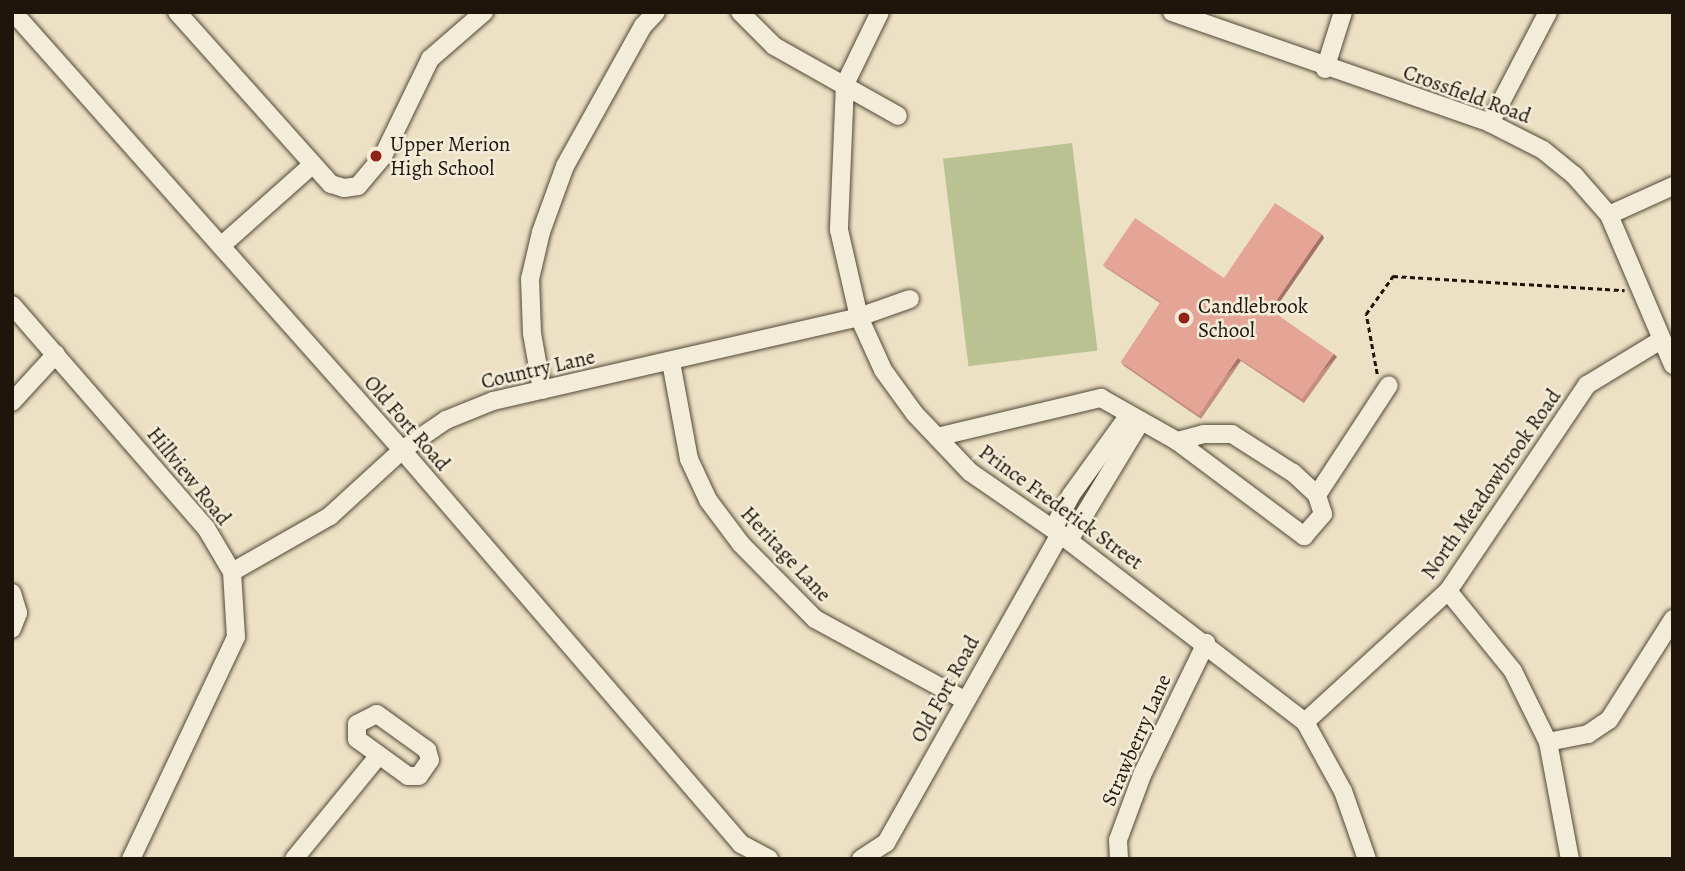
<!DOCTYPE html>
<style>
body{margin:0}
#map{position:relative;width:1685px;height:871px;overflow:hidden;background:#ece1c4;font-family:Alegreya,serif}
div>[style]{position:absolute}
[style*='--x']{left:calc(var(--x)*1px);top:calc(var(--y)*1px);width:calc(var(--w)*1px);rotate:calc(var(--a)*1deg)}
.green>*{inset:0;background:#bac292;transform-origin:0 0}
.path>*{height:2.5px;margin-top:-1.25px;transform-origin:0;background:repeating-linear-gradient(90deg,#1f150a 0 5px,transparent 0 8.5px)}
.roads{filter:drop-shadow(0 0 2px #524838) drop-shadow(0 0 2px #524838)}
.minor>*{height:18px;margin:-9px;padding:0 9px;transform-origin:9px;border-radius:9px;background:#f3ecd9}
.wall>*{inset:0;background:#c48e81}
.shaded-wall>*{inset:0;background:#a07469;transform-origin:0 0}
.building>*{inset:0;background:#e4a596}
.dots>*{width:19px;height:19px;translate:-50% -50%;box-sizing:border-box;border:4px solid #f3ecd9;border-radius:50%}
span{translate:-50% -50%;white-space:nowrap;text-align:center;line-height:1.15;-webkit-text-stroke:5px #f3ecd9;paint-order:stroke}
.street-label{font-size:21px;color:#1f150a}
.poi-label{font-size:21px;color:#1f150a}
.left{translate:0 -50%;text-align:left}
.frame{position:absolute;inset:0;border:14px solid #1f150a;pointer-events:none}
</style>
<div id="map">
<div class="green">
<i style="left:1072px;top:143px;width:209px;height:130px;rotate:83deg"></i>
</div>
<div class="path">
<i style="--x:1377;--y:374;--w:61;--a:-100.4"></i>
<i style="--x:1366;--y:314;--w:47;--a:-54.6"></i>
<i style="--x:1393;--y:276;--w:232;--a:3.5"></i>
</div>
<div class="roads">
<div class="minor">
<i style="--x:13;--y:12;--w:586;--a:48.39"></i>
<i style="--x:402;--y:450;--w:520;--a:49.29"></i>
<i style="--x:741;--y:844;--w:32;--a:28"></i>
<i style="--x:177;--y:12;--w:231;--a:48.2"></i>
<i style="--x:331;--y:184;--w:14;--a:17"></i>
<i style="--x:344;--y:188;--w:14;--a:-8"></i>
<i style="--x:358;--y:186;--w:39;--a:-50"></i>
<i style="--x:383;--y:156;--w:108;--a:-64.1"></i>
<i style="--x:430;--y:59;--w:72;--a:-41"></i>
<i style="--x:740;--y:12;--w:48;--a:45"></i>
<i style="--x:774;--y:46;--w:142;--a:29.4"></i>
<i style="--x:880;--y:12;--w:80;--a:115.9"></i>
<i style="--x:845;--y:84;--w:146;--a:92.4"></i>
<i style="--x:839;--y:230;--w:89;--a:77.1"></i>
<i style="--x:859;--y:317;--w:58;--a:65.6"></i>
<i style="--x:883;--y:370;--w:54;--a:54"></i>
<i style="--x:915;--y:414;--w:80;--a:46.5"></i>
<i style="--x:970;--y:472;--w:109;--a:34.6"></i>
<i style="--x:1060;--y:534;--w:309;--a:37.5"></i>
<i style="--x:1305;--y:722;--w:79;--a:61.2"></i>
<i style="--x:1343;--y:791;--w:72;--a:70.6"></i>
<i style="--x:1172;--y:12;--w:337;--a:19.2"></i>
<i style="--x:1490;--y:123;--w:59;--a:27"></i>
<i style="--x:1543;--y:150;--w:40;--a:39"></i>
<i style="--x:1574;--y:175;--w:53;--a:48.8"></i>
<i style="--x:1609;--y:215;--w:163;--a:66.9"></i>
<i style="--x:1325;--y:69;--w:60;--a:-72.5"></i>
<i style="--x:1490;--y:123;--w:125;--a:-62.4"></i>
<i style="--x:1609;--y:215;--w:70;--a:-24.4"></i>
<i style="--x:221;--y:246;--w:123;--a:-41.7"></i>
<i style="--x:12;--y:305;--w:296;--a:49"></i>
<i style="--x:206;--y:528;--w:51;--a:59.4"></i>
<i style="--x:232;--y:572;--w:65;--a:86.5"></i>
<i style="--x:236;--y:637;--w:246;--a:115.3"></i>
<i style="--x:671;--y:362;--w:99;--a:79.5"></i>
<i style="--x:689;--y:459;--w:45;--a:65.1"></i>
<i style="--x:708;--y:500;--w:55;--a:53.1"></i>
<i style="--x:741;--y:544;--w:105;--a:45.4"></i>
<i style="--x:815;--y:619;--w:170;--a:28.5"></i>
<i style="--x:542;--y:390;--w:58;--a:-100"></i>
<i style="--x:532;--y:333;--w:54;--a:-92.1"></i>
<i style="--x:530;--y:279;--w:48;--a:-76.8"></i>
<i style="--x:541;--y:232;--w:70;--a:-70"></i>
<i style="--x:565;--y:166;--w:160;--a:-60.9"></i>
<i style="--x:643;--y:26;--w:19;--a:-47"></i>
<i style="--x:12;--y:402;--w:65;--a:-47.5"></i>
<i style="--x:937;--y:437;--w:169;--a:-13.4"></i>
<i style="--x:1101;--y:398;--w:87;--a:29.5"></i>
<i style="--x:1177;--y:441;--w:159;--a:36.8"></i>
<i style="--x:1304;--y:536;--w:29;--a:-49"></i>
<i style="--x:1323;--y:514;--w:20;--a:-108"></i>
<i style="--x:1317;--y:495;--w:33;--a:-137"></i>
<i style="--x:1293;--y:473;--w:72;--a:-147.4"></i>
<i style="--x:1232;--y:434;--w:28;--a:180"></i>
<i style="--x:1204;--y:434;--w:28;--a:165"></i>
<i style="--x:1317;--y:495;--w:131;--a:-56.8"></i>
<i style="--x:1053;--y:529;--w:38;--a:-62"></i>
<i style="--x:1071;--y:495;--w:99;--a:-54.1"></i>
<i style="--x:1069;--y:540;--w:139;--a:-58.8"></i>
<i style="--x:232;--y:572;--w:113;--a:-29.7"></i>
<i style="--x:330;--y:516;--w:98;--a:-42.5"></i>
<i style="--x:402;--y:450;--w:53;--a:-34.3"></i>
<i style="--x:446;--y:420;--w:51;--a:-22"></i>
<i style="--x:493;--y:401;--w:376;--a:-12.9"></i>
<i style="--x:859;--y:317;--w:54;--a:-19.4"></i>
<i style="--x:1448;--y:591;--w:103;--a:50.9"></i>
<i style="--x:1513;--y:671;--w:79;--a:63.8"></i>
<i style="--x:1548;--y:742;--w:119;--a:79.4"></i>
<i style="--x:12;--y:593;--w:21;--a:73"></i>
<i style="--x:18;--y:613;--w:17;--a:111"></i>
<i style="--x:377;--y:714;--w:62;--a:35.8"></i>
<i style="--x:427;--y:750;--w:10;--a:73"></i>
<i style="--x:430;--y:760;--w:19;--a:125"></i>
<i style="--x:419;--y:776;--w:11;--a:180"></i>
<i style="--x:408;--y:776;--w:63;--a:-144"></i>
<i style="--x:357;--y:739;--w:15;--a:-90"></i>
<i style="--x:357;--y:724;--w:22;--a:-27"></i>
<i style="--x:1305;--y:722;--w:194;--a:-42.5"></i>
<i style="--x:1448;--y:591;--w:249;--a:-56"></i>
<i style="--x:1587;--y:385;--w:87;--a:-31.3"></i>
<i style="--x:1548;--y:742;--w:41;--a:-11.3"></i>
<i style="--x:1588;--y:734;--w:25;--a:-34"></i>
<i style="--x:1609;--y:720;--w:120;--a:-57.6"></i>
<i style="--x:294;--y:859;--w:134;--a:-50.7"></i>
<i style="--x:861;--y:859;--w:30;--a:-33"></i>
<i style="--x:886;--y:843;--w:355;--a:-60.6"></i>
<i style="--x:1119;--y:859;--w:19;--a:-93"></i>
<i style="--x:1118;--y:840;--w:69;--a:-69.7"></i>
<i style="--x:1142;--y:775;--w:147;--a:-64.1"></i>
</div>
</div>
<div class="wall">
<i style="clip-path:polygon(1324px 238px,1273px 312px,1337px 357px,1304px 403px,1241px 361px,1201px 419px,1124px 366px,1121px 362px,1160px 303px,1106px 268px,1103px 265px,1224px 278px)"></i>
</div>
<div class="shaded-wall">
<i style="clip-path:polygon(1322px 234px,1324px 238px,1272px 313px,1270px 310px)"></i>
<i style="left:1334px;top:354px;width:4px;height:55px;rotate:45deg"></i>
<i style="left:1238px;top:358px;width:4px;height:69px;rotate:45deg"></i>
</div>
<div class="building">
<i style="clip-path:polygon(1275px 203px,1322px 234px,1270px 310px,1334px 354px,1302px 399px,1238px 358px,1199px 415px,1121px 362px,1161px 302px,1103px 265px,1135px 218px,1224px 278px)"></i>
</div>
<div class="dots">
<i style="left:376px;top:156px;background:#8f2418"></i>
<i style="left:1184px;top:318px;background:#8f2418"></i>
</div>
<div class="street-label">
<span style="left:1467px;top:94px;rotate:20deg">Crossfield Road</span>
<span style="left:538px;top:369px;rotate:-13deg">Country Lane</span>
<span style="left:407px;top:423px;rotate:49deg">Old Fort Road</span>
<span style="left:189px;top:476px;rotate:51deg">Hillview Road</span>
<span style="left:1491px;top:484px;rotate:-55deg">North Meadowbrook Road</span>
<span style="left:1061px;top:507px;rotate:36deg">Prince Frederick Street</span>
<span style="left:786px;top:554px;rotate:47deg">Heritage Lane</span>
<span style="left:945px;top:689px;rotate:-61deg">Old Fort Road</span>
<span style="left:1136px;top:740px;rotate:-66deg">Strawberry Lane</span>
</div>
<div class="poi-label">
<span class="left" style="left:390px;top:156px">Upper Merion<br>High School</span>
<span class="left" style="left:1198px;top:318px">Candlebrook<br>School</span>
</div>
<div class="frame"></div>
</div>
